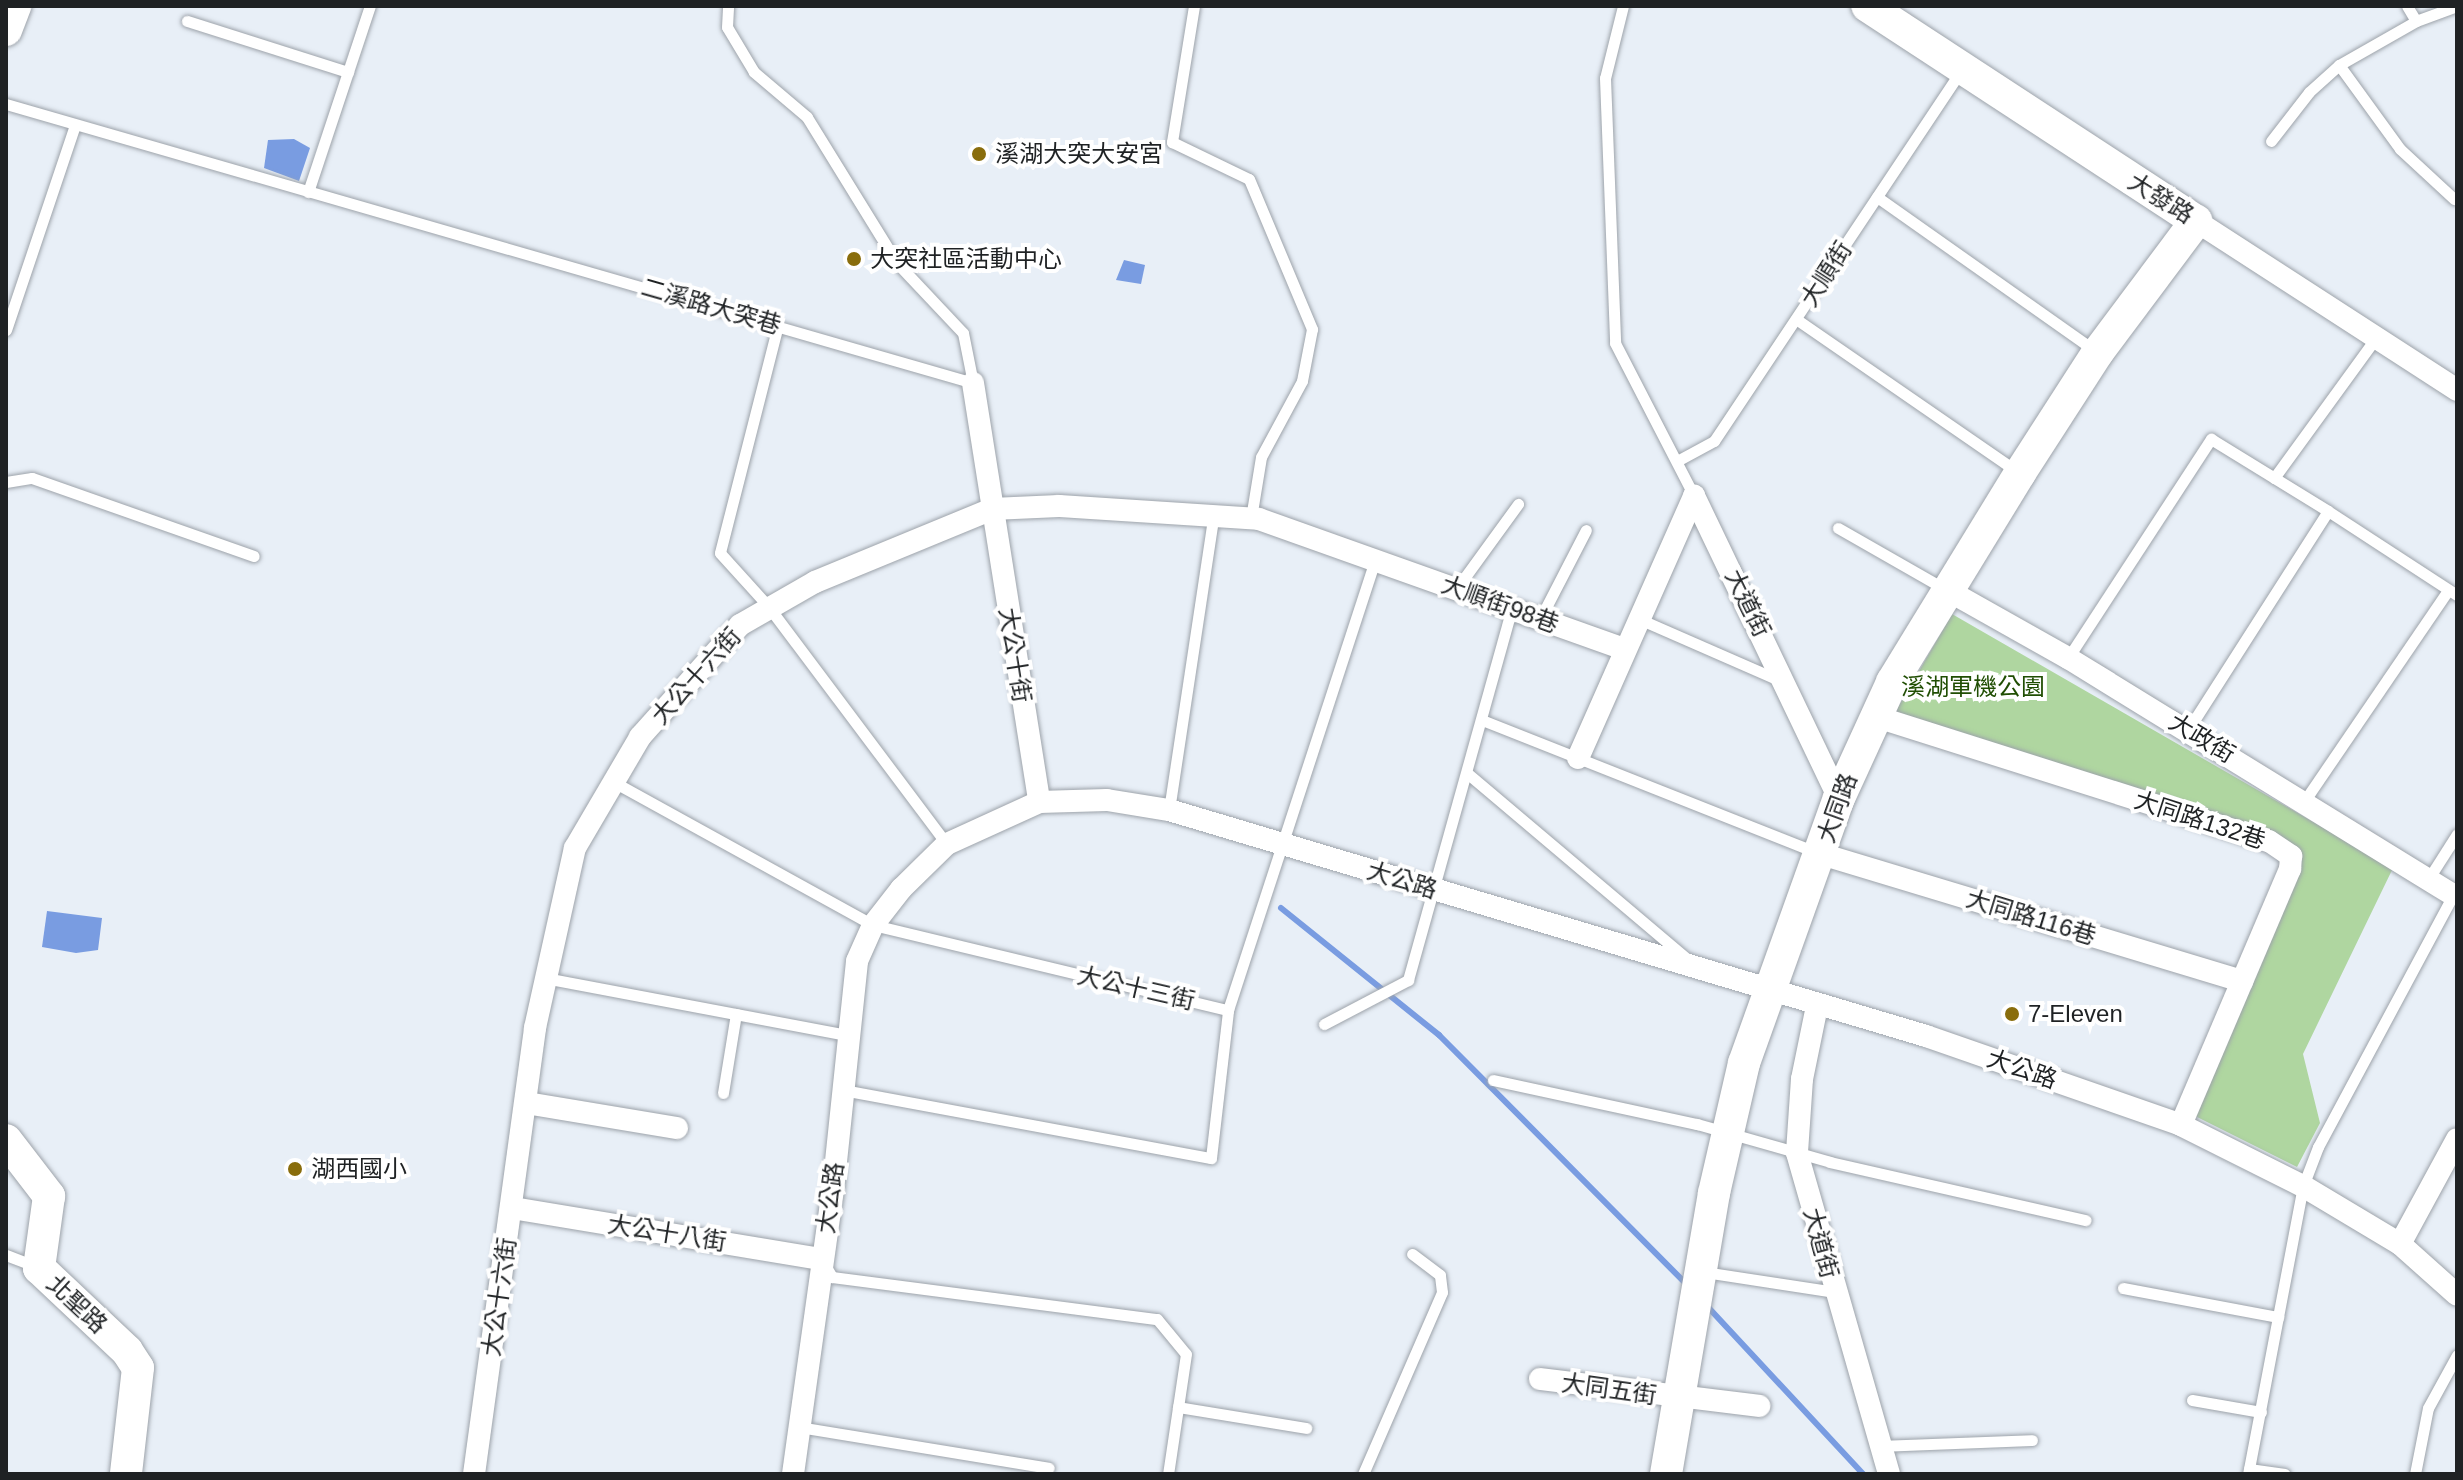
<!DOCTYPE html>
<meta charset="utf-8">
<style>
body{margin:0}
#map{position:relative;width:2463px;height:1480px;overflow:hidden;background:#e8eff7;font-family:Arial,"Noto Sans TC",sans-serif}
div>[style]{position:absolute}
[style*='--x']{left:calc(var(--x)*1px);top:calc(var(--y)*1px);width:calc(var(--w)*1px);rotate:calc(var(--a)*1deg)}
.green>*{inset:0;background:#afd6a0}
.water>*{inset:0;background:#799ce1}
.stream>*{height:6px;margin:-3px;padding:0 3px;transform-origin:3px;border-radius:3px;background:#799ce1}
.roads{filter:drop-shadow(0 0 2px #9da3aa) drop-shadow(0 0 2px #9da3aa)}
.lane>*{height:11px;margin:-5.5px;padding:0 5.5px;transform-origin:5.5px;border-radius:5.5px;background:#fff}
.street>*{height:22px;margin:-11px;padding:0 11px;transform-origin:11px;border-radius:11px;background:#fff}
.secondary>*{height:32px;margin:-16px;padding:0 16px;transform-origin:16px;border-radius:16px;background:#fff}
.dots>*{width:22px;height:22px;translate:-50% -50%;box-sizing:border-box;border:4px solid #fff;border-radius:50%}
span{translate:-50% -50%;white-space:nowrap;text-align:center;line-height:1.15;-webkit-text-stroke:8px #fff;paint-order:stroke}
.poi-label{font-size:24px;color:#1f2224}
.left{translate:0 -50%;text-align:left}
.street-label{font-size:24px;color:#1f2224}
.park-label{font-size:24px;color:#204e03}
.frame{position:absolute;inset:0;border:8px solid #1f2224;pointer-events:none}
</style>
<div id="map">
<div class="green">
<i style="clip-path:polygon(1952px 614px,2393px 868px,2303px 1054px,2320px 1123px,2297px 1167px,2195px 1116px,2294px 851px,1893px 716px)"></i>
</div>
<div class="water">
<i style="clip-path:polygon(294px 139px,310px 148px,299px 181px,264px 168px,268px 140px)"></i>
<i style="clip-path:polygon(1124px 260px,1145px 265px,1141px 284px,1116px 280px)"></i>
<i style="clip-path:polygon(47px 911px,102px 918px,98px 950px,76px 953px,42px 947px)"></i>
</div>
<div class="stream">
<i style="--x:1281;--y:908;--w:203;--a:38.8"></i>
<i style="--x:1439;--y:1035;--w:354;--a:45.2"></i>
<i style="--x:1707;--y:1306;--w:229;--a:47.1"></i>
</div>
<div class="roads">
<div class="lane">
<i style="--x:1194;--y:6;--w:138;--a:99.2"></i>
<i style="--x:1172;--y:142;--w:85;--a:25.7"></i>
<i style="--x:1249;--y:179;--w:163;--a:67.2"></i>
<i style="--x:1312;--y:329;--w:53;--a:100.9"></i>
<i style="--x:1302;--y:381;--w:86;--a:118.3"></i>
<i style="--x:1261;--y:457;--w:62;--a:99.3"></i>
<i style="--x:1623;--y:6;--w:74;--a:104"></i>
<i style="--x:1605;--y:78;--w:265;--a:87.8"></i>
<i style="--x:1615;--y:343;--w:172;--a:62.7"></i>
<i style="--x:2407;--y:6;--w:17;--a:59"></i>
<i style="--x:187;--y:21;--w:169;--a:17.6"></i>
<i style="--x:2339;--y:65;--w:104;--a:54"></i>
<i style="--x:2400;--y:149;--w:74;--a:42.8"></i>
<i style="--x:6;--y:104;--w:1006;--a:16.09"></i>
<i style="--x:973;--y:383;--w:51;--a:-101.3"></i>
<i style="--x:963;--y:333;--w:96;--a:-133.3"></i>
<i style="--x:897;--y:263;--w:172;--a:-121.7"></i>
<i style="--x:807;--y:117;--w:70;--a:-139.7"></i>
<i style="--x:754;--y:72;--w:52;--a:-121"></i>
<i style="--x:727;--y:27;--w:21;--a:-87"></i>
<i style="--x:2271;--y:141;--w:62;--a:-52.2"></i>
<i style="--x:2309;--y:92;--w:40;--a:-42"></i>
<i style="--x:2339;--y:65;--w:89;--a:-29.7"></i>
<i style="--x:2416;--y:21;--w:44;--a:-20.1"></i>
<i style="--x:308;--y:192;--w:196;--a:-71.6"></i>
<i style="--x:1877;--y:197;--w:266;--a:35.2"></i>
<i style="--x:1796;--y:319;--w:271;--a:34.6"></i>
<i style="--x:778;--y:325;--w:235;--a:104.3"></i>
<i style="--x:720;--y:553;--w:72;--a:47.8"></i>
<i style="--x:768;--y:606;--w:298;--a:53.1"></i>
<i style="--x:6;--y:330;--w:216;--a:-71.4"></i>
<i style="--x:1677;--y:461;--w:42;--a:-28.4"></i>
<i style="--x:1714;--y:441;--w:445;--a:-56.3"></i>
<i style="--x:2274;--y:478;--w:175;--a:-54"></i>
<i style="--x:6;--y:482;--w:26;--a:-9"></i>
<i style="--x:32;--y:478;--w:235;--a:19.4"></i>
<i style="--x:2328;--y:511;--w:154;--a:33.1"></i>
<i style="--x:1838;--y:528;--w:123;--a:29.7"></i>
<i style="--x:1457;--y:588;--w:104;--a:-54"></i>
<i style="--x:1540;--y:619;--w:100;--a:-62.7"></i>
<i style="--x:1639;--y:619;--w:155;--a:23.6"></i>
<i style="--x:2068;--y:658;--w:262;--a:-56.9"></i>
<i style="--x:2211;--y:439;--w:137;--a:31.6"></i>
<i style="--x:2328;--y:511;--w:260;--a:122.6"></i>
<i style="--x:1482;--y:720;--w:359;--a:21.6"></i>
<i style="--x:1467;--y:773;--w:287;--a:40.2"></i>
<i style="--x:612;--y:781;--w:298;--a:28.9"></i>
<i style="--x:873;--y:925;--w:365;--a:13.5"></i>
<i style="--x:1228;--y:1010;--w:474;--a:-71.9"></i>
<i style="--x:2305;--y:800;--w:254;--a:-55.7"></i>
<i style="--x:1169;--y:810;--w:299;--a:-81.4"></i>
<i style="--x:2429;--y:878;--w:52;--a:-57.5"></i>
<i style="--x:545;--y:978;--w:307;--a:10.7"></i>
<i style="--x:1324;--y:1024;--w:95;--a:-27.6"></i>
<i style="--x:1408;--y:980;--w:386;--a:-74.4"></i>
<i style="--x:1493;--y:1080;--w:209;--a:12.2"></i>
<i style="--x:1697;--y:1124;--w:138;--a:15.9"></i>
<i style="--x:1830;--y:1162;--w:262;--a:12.8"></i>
<i style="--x:843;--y:1090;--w:374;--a:10.5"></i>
<i style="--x:1211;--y:1158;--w:149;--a:-83.4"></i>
<i style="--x:723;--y:1093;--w:80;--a:-80.7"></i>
<i style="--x:6;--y:1255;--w:31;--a:21"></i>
<i style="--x:825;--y:1265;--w:14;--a:60"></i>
<i style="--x:832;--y:1277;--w:328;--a:7.4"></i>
<i style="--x:1157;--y:1319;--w:45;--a:50.4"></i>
<i style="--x:1186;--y:1354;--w:121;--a:98.5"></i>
<i style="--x:1704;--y:1272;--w:132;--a:8.7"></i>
<i style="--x:2123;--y:1288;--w:158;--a:10.6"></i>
<i style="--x:2192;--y:1400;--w:70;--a:9.9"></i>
<i style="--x:1178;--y:1407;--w:130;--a:9.3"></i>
<i style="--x:799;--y:1427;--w:253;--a:9.3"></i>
<i style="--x:1878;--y:1446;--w:154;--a:-2.2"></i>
<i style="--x:2249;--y:1469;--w:36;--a:8"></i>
<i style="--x:1363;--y:1474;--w:198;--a:-66.5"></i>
<i style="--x:1442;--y:1292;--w:17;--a:-97"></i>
<i style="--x:1440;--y:1275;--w:35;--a:-143"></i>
<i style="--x:2248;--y:1474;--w:293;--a:-79.2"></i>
<i style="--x:2303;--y:1186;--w:42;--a:-69"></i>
<i style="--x:2318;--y:1147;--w:286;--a:-61.8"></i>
<i style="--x:2415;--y:1474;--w:67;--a:-78.9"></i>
<i style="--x:2428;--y:1408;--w:60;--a:-61.3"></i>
</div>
<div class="street">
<i style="--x:2196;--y:221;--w:311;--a:32.9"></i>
<i style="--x:973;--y:383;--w:424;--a:81"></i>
<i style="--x:1694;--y:496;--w:335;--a:64.4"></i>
<i style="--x:1949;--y:591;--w:137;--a:29.4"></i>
<i style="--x:2068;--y:658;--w:448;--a:31.6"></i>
<i style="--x:1874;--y:716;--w:414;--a:17.6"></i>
<i style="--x:2269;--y:841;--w:27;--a:34"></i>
<i style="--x:2291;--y:856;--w:13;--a:94"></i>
<i style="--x:2290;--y:869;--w:278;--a:113.1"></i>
<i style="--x:1578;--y:758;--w:287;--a:-66.1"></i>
<i style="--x:1821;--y:854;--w:440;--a:16.8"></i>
<i style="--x:1817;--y:1006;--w:75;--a:101.6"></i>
<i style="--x:1802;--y:1079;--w:74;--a:93.9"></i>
<i style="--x:1797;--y:1153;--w:334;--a:74"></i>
<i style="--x:526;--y:1103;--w:153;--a:9.4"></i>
<i style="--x:512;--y:1208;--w:313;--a:9.4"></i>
<i style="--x:2400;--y:1244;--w:119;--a:-61.5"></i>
<i style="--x:1540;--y:1379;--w:221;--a:7"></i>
<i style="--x:474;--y:1474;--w:450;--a:-82.2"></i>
<i style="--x:535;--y:1028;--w:184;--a:-77.5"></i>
<i style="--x:575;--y:848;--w:129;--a:-59.6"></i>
<i style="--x:640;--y:737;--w:150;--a:-48.2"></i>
<i style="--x:740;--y:625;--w:86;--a:-29.8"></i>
<i style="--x:815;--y:582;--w:191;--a:-22.4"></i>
<i style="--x:992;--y:509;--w:67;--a:-2.6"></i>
<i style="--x:1059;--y:506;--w:200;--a:3.7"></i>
<i style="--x:1259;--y:519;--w:388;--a:19.6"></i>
<i style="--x:793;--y:1474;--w:287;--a:-82"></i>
<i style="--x:833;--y:1190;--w:230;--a:-84"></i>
<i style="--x:857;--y:961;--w:39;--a:-66"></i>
<i style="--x:873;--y:925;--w:46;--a:-52.1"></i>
<i style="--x:901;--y:889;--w:64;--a:-44.4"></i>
<i style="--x:947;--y:844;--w:101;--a:-24.5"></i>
<i style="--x:1039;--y:802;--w:68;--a:-1.7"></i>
<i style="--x:1107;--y:800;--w:63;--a:9.2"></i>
<i style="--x:1169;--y:810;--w:790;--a:16.62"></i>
<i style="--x:1926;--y:1036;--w:270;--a:19.2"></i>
<i style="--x:2181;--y:1125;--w:136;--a:26.6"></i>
<i style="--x:2303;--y:1186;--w:113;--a:30.9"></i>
<i style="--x:2400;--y:1244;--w:76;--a:41.8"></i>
</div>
<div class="secondary">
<i style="--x:6;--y:30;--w:26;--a:-69"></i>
<i style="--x:6;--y:1140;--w:71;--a:52.5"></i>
<i style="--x:49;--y:1196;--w:73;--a:97.9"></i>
<i style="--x:39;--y:1268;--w:121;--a:43.3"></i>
<i style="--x:127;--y:1351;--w:20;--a:57"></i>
<i style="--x:138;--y:1368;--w:107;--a:96.5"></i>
<i style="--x:1666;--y:1474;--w:285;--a:-80.3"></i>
<i style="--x:1714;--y:1193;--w:133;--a:-77"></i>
<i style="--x:1744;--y:1063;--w:282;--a:-70.3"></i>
<i style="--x:1839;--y:798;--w:128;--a:-65.4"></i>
<i style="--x:1892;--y:682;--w:245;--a:-58.5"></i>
<i style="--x:2020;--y:473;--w:144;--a:-57.2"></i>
<i style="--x:2098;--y:352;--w:164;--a:-53.2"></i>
<i style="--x:2196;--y:221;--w:393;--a:-146.8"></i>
</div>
</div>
<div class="dots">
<i style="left:979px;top:154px;background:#896d0c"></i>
<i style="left:854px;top:259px;background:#896d0c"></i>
<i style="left:2012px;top:1014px;background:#896d0c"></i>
<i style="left:295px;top:1169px;background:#896d0c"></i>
</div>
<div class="poi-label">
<span class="left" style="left:995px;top:154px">溪湖大突大安宮</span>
<span class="left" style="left:870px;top:259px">大突社區活動中心</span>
<span class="left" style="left:2028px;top:1014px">7-Eleven</span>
<span class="left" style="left:311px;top:1169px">湖西國小</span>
</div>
<div class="street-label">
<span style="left:2161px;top:198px;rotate:32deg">大發路</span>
<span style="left:1826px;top:274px;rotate:-57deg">大順街</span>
<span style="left:711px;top:306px;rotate:16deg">二溪路大突巷</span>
<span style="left:1748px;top:603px;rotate:64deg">大道街</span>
<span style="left:1500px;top:604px;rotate:20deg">大順街98巷</span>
<span style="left:1015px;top:655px;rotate:81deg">大公十街</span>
<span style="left:696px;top:676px;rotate:-48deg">大公十六街</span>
<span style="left:2202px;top:738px;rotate:31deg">大政街</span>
<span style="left:1837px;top:808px;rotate:-70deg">大同路</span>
<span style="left:2200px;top:820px;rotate:18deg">大同路132巷</span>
<span style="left:1402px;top:880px;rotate:17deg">大公路</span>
<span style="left:2031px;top:917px;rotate:17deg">大同路116巷</span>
<span style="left:1136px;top:988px;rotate:13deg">大公十三街</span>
<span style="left:2022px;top:1069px;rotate:19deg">大公路</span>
<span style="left:830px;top:1198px;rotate:-82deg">大公路</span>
<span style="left:667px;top:1233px;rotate:9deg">大公十八街</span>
<span style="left:1821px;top:1243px;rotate:75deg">大道街</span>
<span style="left:499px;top:1297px;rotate:-82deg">大公十六街</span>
<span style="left:77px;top:1304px;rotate:43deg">北聖路</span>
<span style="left:1609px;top:1389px;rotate:8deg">大同五街</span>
</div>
<div class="park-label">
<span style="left:1973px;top:687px">溪湖軍機公園</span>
</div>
<div class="frame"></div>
</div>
